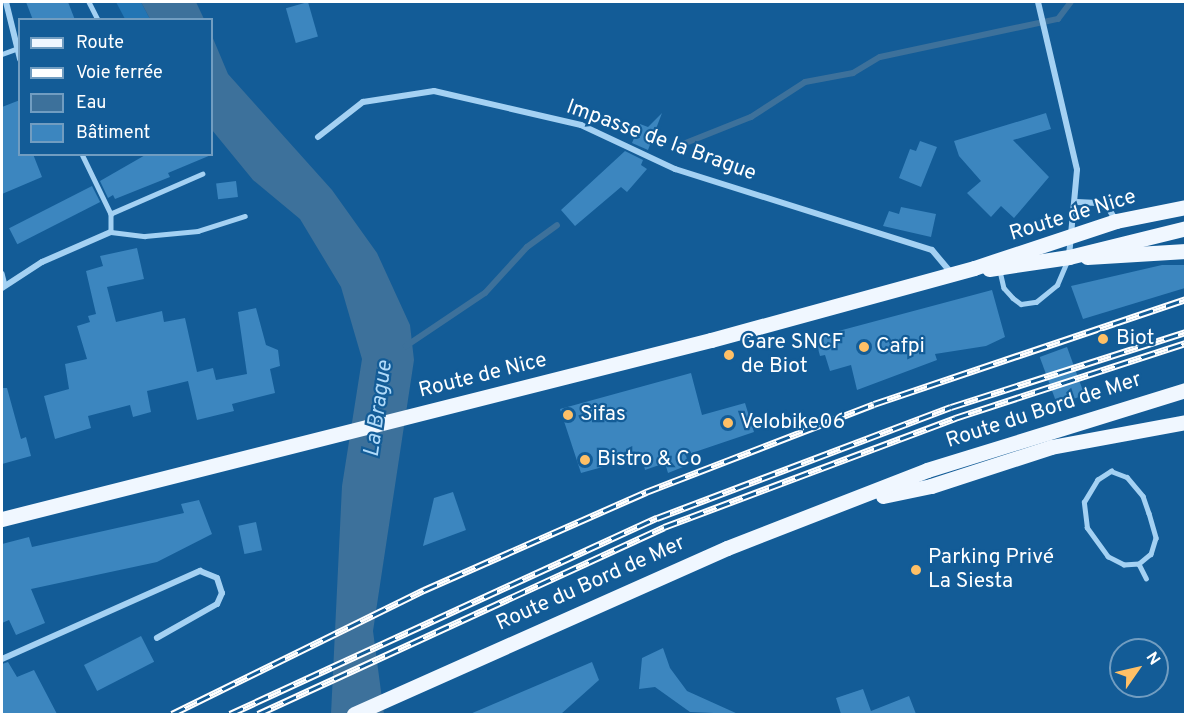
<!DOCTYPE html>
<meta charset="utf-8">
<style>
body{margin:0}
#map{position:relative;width:1187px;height:716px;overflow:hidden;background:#135c97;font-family:Overpass,sans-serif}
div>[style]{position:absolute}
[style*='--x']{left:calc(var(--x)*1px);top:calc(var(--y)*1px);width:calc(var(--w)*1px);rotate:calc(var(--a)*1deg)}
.green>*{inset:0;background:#2275b4}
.water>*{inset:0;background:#3d719b}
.stream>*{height:6px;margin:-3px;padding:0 3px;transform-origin:3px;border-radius:3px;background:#3d719b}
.building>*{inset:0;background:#3c86bf;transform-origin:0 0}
.service>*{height:4.5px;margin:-2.25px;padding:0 2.25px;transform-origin:2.25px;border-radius:2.25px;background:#a4d1f3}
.minor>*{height:6px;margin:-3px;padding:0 3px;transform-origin:3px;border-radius:3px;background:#a4d1f3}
.primary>*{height:15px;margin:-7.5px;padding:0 7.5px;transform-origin:7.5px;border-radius:7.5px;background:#f0f7ff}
.rail>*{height:7px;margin-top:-3.5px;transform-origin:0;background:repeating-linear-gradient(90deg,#135c97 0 14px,#fff 0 28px);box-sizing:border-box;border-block:2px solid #fff}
.dots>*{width:16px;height:16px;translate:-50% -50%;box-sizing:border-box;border:3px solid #135c97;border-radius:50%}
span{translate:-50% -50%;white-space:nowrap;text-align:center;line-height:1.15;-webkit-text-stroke:4.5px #135c97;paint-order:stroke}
.street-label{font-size:21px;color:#fff}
.poi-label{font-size:21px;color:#fff}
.left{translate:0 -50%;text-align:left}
.water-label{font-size:22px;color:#b0daf9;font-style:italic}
.frame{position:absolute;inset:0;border:3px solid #fff;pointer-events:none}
.legend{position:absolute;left:18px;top:18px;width:195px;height:138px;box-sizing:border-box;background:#135c97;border:2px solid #719dc1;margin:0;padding:8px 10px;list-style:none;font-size:18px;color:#fff}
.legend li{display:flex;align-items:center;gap:12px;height:30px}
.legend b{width:30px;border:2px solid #719dc1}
.north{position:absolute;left:1109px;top:638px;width:60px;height:60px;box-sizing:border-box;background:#135c97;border:2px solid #719dc1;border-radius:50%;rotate:56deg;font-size:16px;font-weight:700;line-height:24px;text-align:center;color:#fff}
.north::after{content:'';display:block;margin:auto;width:21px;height:27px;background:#ffc066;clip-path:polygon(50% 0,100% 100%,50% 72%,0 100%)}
</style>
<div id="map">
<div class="green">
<i style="clip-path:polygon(116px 2px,141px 2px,150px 19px,125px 19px)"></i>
</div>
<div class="water">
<i style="clip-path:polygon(141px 2px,196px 2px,204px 19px,150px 19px)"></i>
<i style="clip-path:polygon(212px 36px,228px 74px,332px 190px,377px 253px,410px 325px,414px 360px,373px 631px,384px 714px,331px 714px,342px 486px,362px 359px,341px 287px,300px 219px,253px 180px,212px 130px)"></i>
</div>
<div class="stream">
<i style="--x:678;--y:146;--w:79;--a:-21.7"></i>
<i style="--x:751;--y:117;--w:64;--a:-32.9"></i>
<i style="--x:805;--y:82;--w:49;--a:-10.6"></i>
<i style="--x:853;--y:73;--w:31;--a:-31"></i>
<i style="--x:880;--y:57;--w:182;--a:-12.1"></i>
<i style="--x:1058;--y:19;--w:21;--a:-53"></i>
<i style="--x:406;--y:346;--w:95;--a:-33.9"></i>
<i style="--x:485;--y:293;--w:62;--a:-47.6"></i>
<i style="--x:527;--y:247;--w:37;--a:-36"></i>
</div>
<div class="building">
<i style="clip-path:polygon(26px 2px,68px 2px,75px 20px,33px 20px)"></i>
<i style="left:308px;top:2px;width:36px;height:23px;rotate:74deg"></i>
<i style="clip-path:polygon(20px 100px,20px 154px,33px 154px,42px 177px,2px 194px,2px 107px)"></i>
<i style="clip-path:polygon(662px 113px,648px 150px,632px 143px,640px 124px,648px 127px)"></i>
<i style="clip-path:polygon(1046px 113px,1051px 129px,1013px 140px,1049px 177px,1014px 218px,1001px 206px,991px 217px,967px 193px,981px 181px,959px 156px,954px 141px)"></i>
<i style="clip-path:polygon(920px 141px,937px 147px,921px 187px,899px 178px,910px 149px,916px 151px)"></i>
<i style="clip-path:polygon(625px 151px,643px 160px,641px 165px,647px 169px,627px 192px,621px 187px,575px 226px,561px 210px)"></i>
<i style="clip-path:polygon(147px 154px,211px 154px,211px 155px,168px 173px,170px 177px,115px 199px,113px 195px,108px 198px,100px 181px)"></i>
<i style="left:236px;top:181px;width:16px;height:20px;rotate:83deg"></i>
<i style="left:92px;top:186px;width:18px;height:93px;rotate:63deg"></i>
<i style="clip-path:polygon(901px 207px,936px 214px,931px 237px,883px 226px,889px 211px,899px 214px)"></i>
<i style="clip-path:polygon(137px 248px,144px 279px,107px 287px,116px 322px,162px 311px,164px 322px,185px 318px,197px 372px,213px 368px,216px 380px,247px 374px,238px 312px,256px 308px,266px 345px,278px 350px,280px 366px,270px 369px,275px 393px,232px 404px,234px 411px,197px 420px,188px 381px,147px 391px,151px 412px,133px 417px,130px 405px,88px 416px,91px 428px,55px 439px,44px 396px,69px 389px,65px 364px,87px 359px,77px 326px,90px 322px,88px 316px,96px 314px,86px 271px,103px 266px,100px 256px)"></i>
<i style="clip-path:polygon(1162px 265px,1185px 265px,1185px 288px,1083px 319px,1071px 286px)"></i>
<i style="clip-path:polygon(992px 290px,1005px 337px,986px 346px,935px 354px,937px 360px,857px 390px,851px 365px,830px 371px,825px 355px,820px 356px,816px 341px,831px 333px)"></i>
<i style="left:1067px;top:347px;width:51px;height:29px;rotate:70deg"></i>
<i style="clip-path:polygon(691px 373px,702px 415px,745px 403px,754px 432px,686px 455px,688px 465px,668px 473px,665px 463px,645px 470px,642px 456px,581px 473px,560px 409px)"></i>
<i style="clip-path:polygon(2px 388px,7px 388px,21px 439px,26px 437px,31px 456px,2px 464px)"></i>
<i style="clip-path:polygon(453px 492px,466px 530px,423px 546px,434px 498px)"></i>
<i style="clip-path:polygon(199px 500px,212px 534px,157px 562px,31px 589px,45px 623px,16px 635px,9px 620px,2px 623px,2px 544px,29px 537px,32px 547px,184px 513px,181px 504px)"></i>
<i style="left:256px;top:522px;width:29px;height:18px;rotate:78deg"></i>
<i style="left:141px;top:636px;width:29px;height:64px;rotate:63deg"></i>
<i style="clip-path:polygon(663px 648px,670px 668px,687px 691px,738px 714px,690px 712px,655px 687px,639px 689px,642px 658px)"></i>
<i style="clip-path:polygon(8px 662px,17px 677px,34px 670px,57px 714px,2px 714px,2px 664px)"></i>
<i style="clip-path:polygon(592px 662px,599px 680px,561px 714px,470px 714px)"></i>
<i style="clip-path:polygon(863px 689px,871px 711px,909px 696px,916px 714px,841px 714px,836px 698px)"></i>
</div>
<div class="service">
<i style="--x:89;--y:2;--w:20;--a:63"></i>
<i style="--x:2;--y:54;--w:15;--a:-20"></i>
<i style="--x:82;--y:154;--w:67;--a:64.2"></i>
<i style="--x:203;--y:174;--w:100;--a:156.5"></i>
<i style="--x:111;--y:214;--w:18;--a:90"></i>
<i style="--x:111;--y:232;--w:34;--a:7"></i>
<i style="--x:145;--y:236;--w:53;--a:-5.4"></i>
<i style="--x:198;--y:231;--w:49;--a:-17.7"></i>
<i style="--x:1000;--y:271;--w:17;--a:77"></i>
<i style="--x:1004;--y:288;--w:13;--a:48"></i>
<i style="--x:1013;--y:298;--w:10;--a:37"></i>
<i style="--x:1021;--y:304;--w:15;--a:-8"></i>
<i style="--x:1036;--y:302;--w:27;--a:-39"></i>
<i style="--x:1057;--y:285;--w:28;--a:-67"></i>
<i style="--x:2;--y:273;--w:12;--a:76"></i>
<i style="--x:1111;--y:471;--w:17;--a:21"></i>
<i style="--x:1127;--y:477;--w:25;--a:50"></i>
<i style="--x:1143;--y:496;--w:18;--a:71"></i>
<i style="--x:1149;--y:513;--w:26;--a:74"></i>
<i style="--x:1156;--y:538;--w:17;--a:107"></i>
<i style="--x:1151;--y:554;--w:16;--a:140"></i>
<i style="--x:1139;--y:564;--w:15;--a:176"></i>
<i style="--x:1124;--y:565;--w:18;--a:-153"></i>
<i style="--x:1108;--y:557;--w:36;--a:-126"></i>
<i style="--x:1087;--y:528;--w:26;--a:-97"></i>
<i style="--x:1084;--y:502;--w:26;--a:-59"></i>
<i style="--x:1097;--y:480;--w:17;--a:-33"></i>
<i style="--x:1139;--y:564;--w:16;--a:63"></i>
</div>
<div class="minor">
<i style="--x:6;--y:2;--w:59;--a:76.2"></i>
<i style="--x:1038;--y:2;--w:172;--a:76.9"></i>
<i style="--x:1077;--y:170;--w:86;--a:95.3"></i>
<i style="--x:318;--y:137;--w:57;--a:-37.9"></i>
<i style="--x:363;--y:102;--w:72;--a:-8.8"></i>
<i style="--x:434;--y:91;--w:151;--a:13"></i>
<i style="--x:581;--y:125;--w:104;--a:25.1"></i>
<i style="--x:675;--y:169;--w:269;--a:17.5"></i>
<i style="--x:932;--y:250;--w:31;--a:50"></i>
<i style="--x:1077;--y:202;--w:20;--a:3"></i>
<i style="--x:1097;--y:203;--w:13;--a:27"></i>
<i style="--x:1109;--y:209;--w:14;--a:60"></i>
<i style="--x:2;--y:288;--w:48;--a:-33"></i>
<i style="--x:42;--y:262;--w:75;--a:-23.5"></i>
<i style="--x:2;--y:659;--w:217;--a:-24"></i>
<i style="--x:200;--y:571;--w:18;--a:22"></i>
<i style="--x:217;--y:578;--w:16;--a:72"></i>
<i style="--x:222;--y:593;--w:12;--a:114"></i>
<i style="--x:217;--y:604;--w:69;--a:150.5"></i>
</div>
<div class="primary">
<i style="--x:1087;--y:257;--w:99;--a:-3.5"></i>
<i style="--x:989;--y:269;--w:81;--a:-8.5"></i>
<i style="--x:1069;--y:257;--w:121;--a:-13.9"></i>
<i style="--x:883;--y:496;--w:49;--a:-11.8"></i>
<i style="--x:931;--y:486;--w:126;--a:-18"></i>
<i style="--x:1051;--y:447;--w:137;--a:-10.5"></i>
<i style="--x:2;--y:519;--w:731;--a:-14.17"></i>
<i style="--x:711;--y:340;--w:273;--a:-15.3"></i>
<i style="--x:974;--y:268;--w:150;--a:-18.3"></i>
<i style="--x:1116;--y:221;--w:71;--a:-11.3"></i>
<i style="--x:354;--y:714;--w:408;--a:-24"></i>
<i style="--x:727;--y:548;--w:215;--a:-21.3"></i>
<i style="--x:927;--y:470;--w:271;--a:-17.2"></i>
</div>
<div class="rail">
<i style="--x:172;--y:714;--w:281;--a:-26.2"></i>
<i style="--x:424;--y:590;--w:243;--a:-23.8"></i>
<i style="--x:646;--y:492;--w:244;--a:-21.1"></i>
<i style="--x:874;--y:404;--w:329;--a:-18.6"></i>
<i style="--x:230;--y:714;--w:470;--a:-24.7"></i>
<i style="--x:657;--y:518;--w:314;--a:-20.7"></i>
<i style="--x:951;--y:407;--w:247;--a:-17.7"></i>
<i style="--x:258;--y:714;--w:447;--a:-24.7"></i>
<i style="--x:664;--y:527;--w:311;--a:-20.5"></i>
<i style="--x:955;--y:418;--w:243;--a:-18"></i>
</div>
<div class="dots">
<i style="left:1103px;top:339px;background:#ffc066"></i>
<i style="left:864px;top:347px;background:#ffc066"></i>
<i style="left:729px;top:355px;background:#ffc066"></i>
<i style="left:568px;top:415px;background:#ffc066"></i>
<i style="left:728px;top:423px;background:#ffc066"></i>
<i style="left:585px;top:460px;background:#ffc066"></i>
<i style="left:916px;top:570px;background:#ffc066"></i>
</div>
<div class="street-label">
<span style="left:661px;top:141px;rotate:20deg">Impasse de la Brague</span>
<span style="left:1073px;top:216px;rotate:-17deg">Route de Nice</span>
<span style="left:483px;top:376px;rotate:-14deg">Route de Nice</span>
<span style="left:1044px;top:411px;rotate:-18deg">Route du Bord de Mer</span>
<span style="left:591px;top:584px;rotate:-24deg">Route du Bord de Mer</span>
</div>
<div class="poi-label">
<span class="left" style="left:1116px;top:339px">Biot</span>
<span class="left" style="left:741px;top:355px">Gare SNCF<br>de Biot</span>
<span class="left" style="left:876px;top:347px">Cafpi</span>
<span class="left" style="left:580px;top:415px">Sifas</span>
<span class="left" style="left:740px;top:423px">Velobike06</span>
<span class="left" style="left:597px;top:460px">Bistro &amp; Co</span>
<span class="left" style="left:928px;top:570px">Parking Privé<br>La Siesta</span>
</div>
<div class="water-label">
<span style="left:379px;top:409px;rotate:-82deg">La Brague</span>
</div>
<div class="frame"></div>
<ul class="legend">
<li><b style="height:8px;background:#f0f7ff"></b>Route</li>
<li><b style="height:8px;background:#fff"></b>Voie ferrée</li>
<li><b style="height:16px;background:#3d719b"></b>Eau</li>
<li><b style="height:16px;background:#3c86bf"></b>Bâtiment</li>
</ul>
<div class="north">N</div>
</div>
